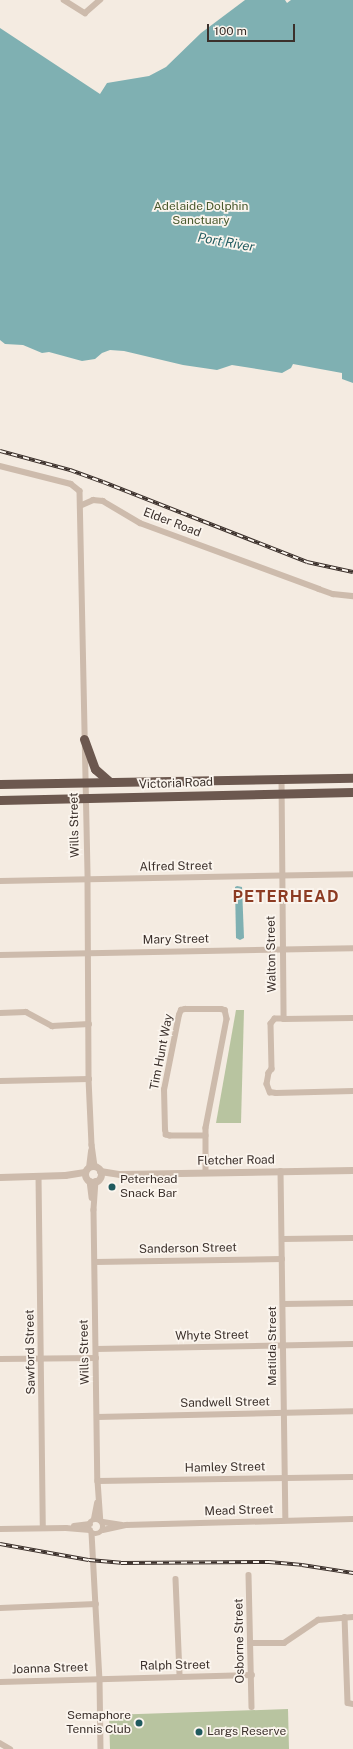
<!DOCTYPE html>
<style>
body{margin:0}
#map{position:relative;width:353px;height:1749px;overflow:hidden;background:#f4ebe1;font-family:"Public Sans",sans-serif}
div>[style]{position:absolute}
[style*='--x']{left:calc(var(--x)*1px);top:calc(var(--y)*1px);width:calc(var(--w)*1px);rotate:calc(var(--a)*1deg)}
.green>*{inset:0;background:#b8c4a0}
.water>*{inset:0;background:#7fb0b2}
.minor>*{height:5.5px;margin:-2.75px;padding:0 2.75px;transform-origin:2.75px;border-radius:2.75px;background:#cdbbac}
.minor>.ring{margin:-2.75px;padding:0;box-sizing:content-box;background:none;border:5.5px solid #cdbbac;border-radius:50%}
.tertiary>*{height:7px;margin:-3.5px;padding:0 3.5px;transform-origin:3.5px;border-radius:3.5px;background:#cdbbac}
.tertiary>.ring{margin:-3.5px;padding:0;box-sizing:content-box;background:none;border:7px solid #cdbbac;border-radius:50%}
.trunk>*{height:9px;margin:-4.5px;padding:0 4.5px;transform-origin:4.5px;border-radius:4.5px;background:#6c584f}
.rail>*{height:3.5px;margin-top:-1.75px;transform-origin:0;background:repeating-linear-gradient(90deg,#fbf5ee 0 6px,#3b302b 0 12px);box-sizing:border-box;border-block:1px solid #3b302b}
.dots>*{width:11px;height:11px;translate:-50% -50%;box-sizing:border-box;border:2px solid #fbf5ee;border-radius:50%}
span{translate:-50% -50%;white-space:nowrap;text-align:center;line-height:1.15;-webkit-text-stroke:3.5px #fbf5ee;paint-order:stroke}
.park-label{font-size:12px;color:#4a5a2e}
.street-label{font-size:12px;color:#3b302b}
.poi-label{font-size:12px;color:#3b302b}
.left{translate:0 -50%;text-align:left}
.right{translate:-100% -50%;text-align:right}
.water-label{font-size:13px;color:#1f5a5e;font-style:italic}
.district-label{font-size:16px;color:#8c3b22;font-weight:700;letter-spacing:1px}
.scale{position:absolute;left:207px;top:24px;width:88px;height:18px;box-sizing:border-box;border:2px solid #3b302b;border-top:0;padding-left:5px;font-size:12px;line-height:14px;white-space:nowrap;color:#3b302b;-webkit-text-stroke:3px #fbf5ee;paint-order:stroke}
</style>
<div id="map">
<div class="green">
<i style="clip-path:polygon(236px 1010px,244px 1010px,241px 1123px,216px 1123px)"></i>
<i style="clip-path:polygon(288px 1709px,289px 1749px,110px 1749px,109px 1715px)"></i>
</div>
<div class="water">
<i style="clip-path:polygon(245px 0,285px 0,287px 3px,291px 0,353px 0,353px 383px,342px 379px,342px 373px,293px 364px,291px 368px,282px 373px,232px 365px,217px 370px,183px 365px,124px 351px,110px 350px,102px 353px,95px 359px,82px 361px,49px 352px,42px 353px,23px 345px,5px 344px,0 340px,0 28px,100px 94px,107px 83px,149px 76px,166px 67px,201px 33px)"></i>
<i style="clip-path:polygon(237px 886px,242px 887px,244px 938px,240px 940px,236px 938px,235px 887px)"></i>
</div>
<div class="minor">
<i style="--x:64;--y:0;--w:25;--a:32"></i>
<i style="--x:85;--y:13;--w:20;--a:-41"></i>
<i style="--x:0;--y:466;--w:73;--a:14.2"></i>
<i style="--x:71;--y:484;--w:11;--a:38"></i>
<i style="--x:80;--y:491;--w:389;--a:88.8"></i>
<i style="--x:88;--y:880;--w:199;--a:89.7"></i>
<i style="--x:89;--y:1079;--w:66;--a:87.4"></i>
<i style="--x:92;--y:1145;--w:22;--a:82"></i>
<i style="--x:82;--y:505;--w:12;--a:-24"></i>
<i style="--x:93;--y:500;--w:10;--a:6"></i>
<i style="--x:103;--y:501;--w:43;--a:30.7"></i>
<i style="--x:140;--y:523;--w:191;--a:20.2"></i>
<i style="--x:319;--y:589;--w:15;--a:20"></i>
<i style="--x:333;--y:594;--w:20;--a:6"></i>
<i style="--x:282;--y:779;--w:240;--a:89.5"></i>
<i style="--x:284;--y:1019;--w:9;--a:180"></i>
<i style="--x:275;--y:1019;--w:6;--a:129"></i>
<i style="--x:271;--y:1024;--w:45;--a:88.7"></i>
<i style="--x:272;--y:1069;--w:5;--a:127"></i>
<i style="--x:269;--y:1073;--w:11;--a:100"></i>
<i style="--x:267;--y:1084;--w:9;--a:69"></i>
<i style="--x:270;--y:1092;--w:6;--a:9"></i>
<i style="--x:276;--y:1093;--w:77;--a:-1.5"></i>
<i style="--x:0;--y:881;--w:353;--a:-1.1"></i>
<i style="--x:0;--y:955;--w:353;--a:-1.1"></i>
<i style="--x:0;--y:1013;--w:26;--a:-2"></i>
<i style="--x:26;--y:1012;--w:30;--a:28"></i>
<i style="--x:52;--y:1026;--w:37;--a:-3"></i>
<i style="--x:284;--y:1019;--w:69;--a:-0.8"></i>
<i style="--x:0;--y:1081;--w:89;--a:-1.3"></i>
<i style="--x:206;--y:1136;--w:36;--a:180"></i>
<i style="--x:170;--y:1136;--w:4;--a:-166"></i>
<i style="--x:166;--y:1135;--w:5;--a:-101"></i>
<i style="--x:165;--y:1130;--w:40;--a:-91.4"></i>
<i style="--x:164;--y:1090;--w:76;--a:-78.7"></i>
<i style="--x:179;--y:1015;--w:5;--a:-68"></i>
<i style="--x:181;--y:1010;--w:4;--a:-14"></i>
<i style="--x:185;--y:1009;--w:36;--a:0"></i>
<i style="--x:221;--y:1009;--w:4;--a:14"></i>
<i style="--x:225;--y:1010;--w:9;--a:77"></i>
<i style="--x:227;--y:1019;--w:111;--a:100.9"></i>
<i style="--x:206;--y:1128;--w:44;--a:90"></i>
<i style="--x:89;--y:1168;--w:17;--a:-83"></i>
<i style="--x:281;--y:1171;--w:349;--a:89.2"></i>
<i style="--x:39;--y:1176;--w:352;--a:89.3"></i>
<i style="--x:90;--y:1181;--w:17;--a:83"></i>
<i style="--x:96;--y:1181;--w:29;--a:94"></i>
<i style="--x:94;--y:1210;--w:271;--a:89.2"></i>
<i style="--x:98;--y:1481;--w:39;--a:86"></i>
<i style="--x:283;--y:1239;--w:70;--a:-0.8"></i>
<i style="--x:95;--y:1262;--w:187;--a:-0.9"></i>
<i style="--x:283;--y:1304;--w:70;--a:-0.8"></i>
<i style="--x:96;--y:1349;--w:257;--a:-1.1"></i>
<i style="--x:0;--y:1359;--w:96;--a:-0.6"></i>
<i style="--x:97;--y:1417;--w:256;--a:-1.3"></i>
<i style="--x:98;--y:1481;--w:255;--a:-0.9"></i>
<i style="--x:94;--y:1519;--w:16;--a:-79"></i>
<i class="ring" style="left:89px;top:1520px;width:8.5px;height:8.5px"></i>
<i style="--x:103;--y:1522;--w:19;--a:9"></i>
<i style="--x:74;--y:1526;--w:16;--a:-7"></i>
<i style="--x:0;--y:1529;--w:66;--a:-0.9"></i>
<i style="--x:66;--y:1528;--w:24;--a:5"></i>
<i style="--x:103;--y:1530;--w:24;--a:-12"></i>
<i style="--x:126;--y:1525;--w:227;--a:-1.5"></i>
<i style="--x:92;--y:1533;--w:146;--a:86.9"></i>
<i style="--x:100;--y:1679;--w:70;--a:89.2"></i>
<i style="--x:249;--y:1575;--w:132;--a:88.7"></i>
<i style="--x:176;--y:1579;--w:97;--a:87.6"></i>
<i style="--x:0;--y:1608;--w:96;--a:-2.4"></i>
<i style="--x:345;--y:1617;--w:86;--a:88"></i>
<i style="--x:348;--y:1703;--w:5;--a:11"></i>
<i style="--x:251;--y:1643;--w:33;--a:0"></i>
<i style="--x:284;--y:1643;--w:41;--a:-34.1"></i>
<i style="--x:318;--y:1620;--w:35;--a:-5"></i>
<i style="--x:0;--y:1682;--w:252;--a:-1.6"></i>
<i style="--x:0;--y:1743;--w:12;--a:31"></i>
</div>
<div class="tertiary">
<i class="ring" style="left:85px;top:1166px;width:9px;height:9px"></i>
<i style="--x:100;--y:1171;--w:20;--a:9"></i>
<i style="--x:120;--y:1174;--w:233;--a:-1"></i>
<i style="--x:0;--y:1177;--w:65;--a:-1.8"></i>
<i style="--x:65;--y:1175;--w:20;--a:-9"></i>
</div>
<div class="trunk">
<i style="--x:84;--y:739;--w:32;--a:70"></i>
<i style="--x:95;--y:769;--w:20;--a:41"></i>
<i style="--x:0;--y:784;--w:353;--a:-1"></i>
<i style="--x:0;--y:800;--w:353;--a:-1.3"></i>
</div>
<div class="rail">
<i style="--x:0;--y:451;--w:73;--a:15.2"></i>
<i style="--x:70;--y:470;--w:35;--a:20"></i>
<i style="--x:103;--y:482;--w:219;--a:21.4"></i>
<i style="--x:307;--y:562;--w:47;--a:12.3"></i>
<i style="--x:0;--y:1544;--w:90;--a:10.2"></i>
<i style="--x:89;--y:1560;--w:32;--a:5"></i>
<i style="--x:121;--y:1563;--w:148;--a:-0.4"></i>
<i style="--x:269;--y:1562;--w:33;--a:5"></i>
<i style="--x:302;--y:1565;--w:52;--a:8.9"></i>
</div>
<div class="dots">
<i style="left:112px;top:1187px;background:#1f5a5e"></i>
<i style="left:139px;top:1723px;background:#1f5a5e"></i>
<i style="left:199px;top:1732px;background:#1f5a5e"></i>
</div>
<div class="park-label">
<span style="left:201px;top:214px">Adelaide Dolphin<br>Sanctuary</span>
</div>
<div class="street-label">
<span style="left:172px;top:523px;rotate:21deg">Elder Road</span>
<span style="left:176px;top:784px;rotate:-2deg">Victoria Road</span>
<span style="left:75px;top:825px;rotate:-91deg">Wills Street</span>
<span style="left:176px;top:867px;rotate:-1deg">Alfred Street</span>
<span style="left:176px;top:940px;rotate:-1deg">Mary Street</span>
<span style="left:272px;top:954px;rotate:-91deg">Walton Street</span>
<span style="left:162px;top:1052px;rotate:-79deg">Tim Hunt Way</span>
<span style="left:236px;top:1161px;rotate:-1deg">Fletcher Road</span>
<span style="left:188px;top:1249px;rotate:-1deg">Sanderson Street</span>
<span style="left:212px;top:1336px;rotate:-1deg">Whyte Street</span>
<span style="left:273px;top:1346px;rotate:-90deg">Matilda Street</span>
<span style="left:31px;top:1352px;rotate:-91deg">Sawford Street</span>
<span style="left:85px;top:1352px;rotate:-91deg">Wills Street</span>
<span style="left:225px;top:1403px;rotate:-1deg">Sandwell Street</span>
<span style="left:225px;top:1468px;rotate:-1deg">Hamley Street</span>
<span style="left:239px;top:1511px;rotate:-2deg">Mead Street</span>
<span style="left:240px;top:1641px;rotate:-91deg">Osborne Street</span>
<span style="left:175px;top:1666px;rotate:-1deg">Ralph Street</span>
<span style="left:50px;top:1669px;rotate:-2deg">Joanna Street</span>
</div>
<div class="poi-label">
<span class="left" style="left:120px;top:1187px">Peterhead<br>Snack Bar</span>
<span class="right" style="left:131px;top:1723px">Semaphore<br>Tennis Club</span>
<span class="left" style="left:207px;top:1732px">Largs Reserve</span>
</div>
<div class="water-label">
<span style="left:226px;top:243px;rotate:10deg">Port River</span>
</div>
<div class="district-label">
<span style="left:286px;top:897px">PETERHEAD</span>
</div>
<div class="scale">100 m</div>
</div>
